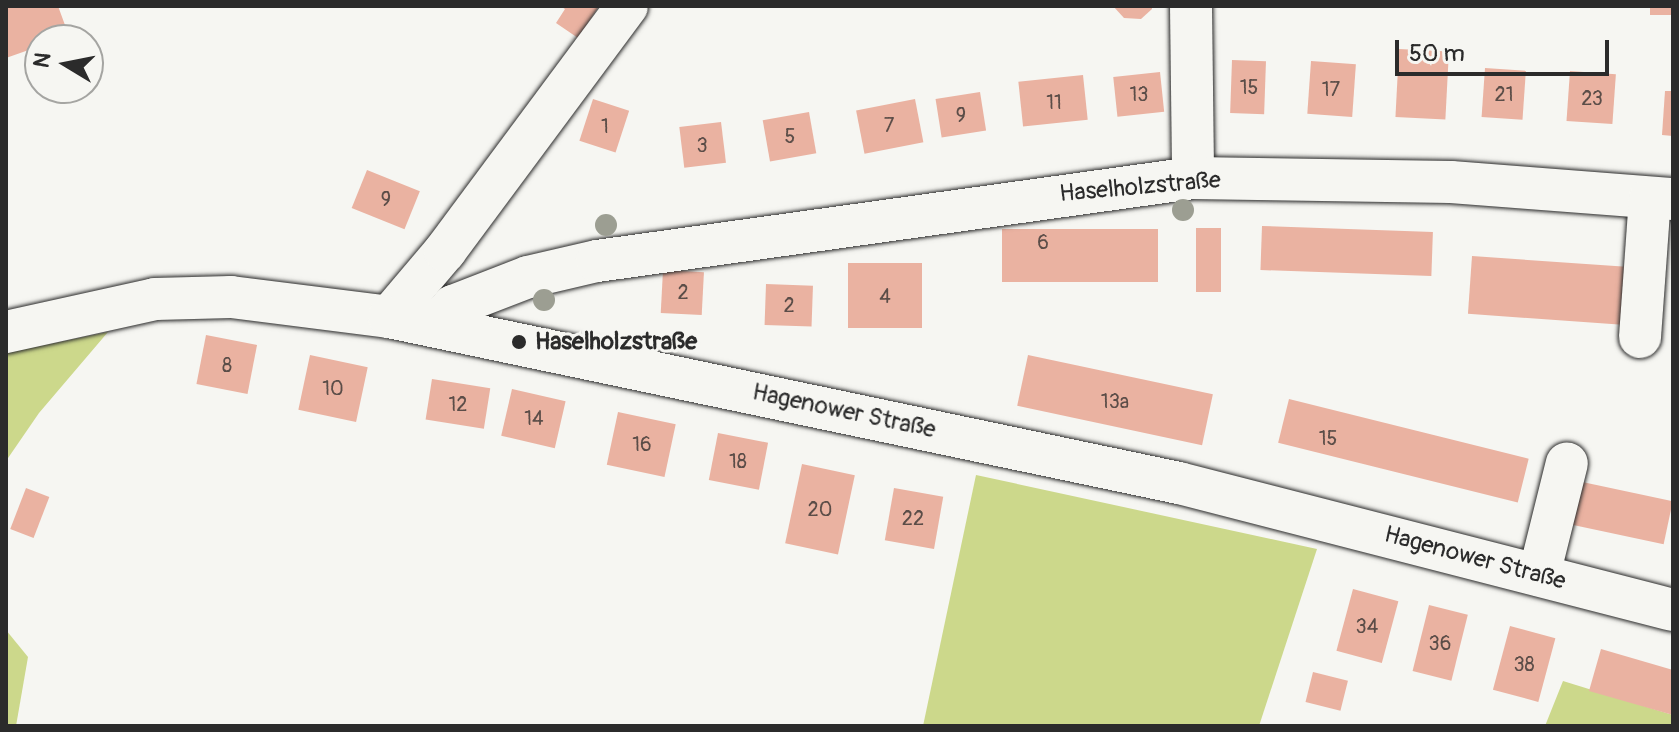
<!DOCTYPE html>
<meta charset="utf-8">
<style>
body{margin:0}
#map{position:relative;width:1679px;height:732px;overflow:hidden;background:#f6f6f2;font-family:Pangolin,sans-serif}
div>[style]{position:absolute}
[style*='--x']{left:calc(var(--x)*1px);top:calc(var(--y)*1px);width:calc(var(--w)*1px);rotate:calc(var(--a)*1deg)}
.green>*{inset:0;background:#ccd88b}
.building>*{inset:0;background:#eab2a1;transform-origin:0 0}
.roads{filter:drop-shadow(0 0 2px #2b2b2b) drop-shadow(0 0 2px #2b2b2b)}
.minor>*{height:42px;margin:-21px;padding:0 21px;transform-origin:21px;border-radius:21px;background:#f6f6f2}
.trees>*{width:22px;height:22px;margin:-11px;border-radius:50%;background:#9c9e92}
.dots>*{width:22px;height:22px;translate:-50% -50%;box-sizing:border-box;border:4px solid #f6f6f2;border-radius:50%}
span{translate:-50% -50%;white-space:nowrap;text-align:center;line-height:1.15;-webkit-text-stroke:6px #f6f6f2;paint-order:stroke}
.number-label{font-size:20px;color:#5b4d48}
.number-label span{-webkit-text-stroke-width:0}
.street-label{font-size:24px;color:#2b2b2b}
.poi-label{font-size:24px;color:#2b2b2b;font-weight:700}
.left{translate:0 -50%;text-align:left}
.frame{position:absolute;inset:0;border:8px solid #2b2b2b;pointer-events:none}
.north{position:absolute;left:24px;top:24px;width:80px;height:80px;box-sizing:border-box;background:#f6f6f2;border:2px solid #a5a5a2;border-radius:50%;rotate:280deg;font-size:22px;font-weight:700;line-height:32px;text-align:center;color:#2b2b2b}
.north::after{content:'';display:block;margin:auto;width:28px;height:36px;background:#2b2b2b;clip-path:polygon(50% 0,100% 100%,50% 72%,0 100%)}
.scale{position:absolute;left:1395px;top:40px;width:214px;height:36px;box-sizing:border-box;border:4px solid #2b2b2b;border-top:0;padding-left:10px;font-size:24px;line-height:28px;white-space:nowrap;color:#2b2b2b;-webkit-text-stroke:6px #f6f6f2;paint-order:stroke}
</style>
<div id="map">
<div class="green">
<i style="clip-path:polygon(108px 332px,39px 413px,6px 461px,6px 353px)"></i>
<i style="clip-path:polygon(976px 475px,1317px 549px,1259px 726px,923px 726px)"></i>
<i style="clip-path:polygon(6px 630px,28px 657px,16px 726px,6px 726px)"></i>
<i style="clip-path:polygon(1563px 681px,1673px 715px,1673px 726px,1545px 726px)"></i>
</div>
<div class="building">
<i style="clip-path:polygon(6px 6px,58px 6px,69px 36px,40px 40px,40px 46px,6px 58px)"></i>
<i style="clip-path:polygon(560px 6px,599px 6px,578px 38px,556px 23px,565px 9px)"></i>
<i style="clip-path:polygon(1113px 6px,1152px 6px,1152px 9px,1141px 19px,1124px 18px)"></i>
<i style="left:1650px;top:6px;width:23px;height:9px"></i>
<i style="left:1399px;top:49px;width:50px;height:68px;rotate:3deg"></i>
<i style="left:1232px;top:60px;width:34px;height:53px;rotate:2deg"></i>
<i style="left:1311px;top:61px;width:45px;height:53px;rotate:4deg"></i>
<i style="left:1485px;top:68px;width:41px;height:49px;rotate:4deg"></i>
<i style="left:1570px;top:71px;width:46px;height:50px;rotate:4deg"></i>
<i style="left:1160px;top:72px;width:40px;height:47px;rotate:84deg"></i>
<i style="left:1083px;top:75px;width:45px;height:65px;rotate:84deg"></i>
<i style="clip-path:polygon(1665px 91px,1673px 91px,1673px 136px,1662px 135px)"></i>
<i style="left:980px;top:92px;width:39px;height:45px;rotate:81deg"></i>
<i style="left:593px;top:99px;width:38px;height:44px;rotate:18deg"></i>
<i style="left:915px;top:99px;width:44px;height:60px;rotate:79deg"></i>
<i style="left:809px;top:112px;width:42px;height:47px;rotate:80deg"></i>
<i style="left:721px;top:122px;width:41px;height:42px;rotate:83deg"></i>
<i style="left:367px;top:170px;width:57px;height:41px;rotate:22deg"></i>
<i style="left:1262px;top:226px;width:171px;height:44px;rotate:2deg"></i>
<i style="left:1196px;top:228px;width:25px;height:64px"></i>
<i style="left:1002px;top:229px;width:156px;height:53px"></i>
<i style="left:1472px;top:256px;width:158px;height:58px;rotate:4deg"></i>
<i style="left:922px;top:263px;width:65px;height:74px;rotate:90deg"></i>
<i style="left:663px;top:270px;width:41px;height:43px;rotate:3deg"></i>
<i style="left:766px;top:284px;width:47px;height:41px;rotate:2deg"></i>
<i style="left:206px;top:335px;width:52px;height:50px;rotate:11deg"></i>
<i style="left:310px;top:355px;width:59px;height:56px;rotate:12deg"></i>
<i style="left:1028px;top:355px;width:189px;height:52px;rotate:12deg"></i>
<i style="left:432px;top:379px;width:59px;height:41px;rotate:9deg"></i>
<i style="left:512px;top:389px;width:55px;height:48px;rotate:13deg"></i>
<i style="left:1289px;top:399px;width:247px;height:45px;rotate:14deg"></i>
<i style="left:618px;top:412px;width:59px;height:54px;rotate:12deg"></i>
<i style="left:718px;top:433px;width:51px;height:48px;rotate:11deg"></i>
<i style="left:802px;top:464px;width:54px;height:81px;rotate:12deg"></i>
<i style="left:1573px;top:480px;width:102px;height:44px;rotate:12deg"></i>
<i style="left:26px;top:488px;width:25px;height:44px;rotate:21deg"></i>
<i style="left:894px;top:488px;width:50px;height:53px;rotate:10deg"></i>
<i style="left:1353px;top:589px;width:47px;height:64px;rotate:15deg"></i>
<i style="left:1429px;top:605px;width:40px;height:68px;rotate:14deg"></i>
<i style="left:1510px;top:626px;width:47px;height:66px;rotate:15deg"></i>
<i style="clip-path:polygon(1601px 649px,1673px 670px,1673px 715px,1589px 691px)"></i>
<i style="left:1313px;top:672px;width:36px;height:31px;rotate:14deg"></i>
</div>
<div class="roads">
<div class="minor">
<i style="--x:1191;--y:6;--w:172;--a:89.3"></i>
<i style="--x:389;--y:317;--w:87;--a:-49.7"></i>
<i style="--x:445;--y:251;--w:305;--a:-53.4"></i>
<i style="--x:434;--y:326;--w:28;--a:-46"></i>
<i style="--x:453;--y:306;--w:80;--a:-21.1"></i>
<i style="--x:528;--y:277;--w:71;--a:-13.1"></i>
<i style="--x:597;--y:261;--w:602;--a:-7.93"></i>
<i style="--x:1193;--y:178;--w:258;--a:0.9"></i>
<i style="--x:1451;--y:182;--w:223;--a:4.4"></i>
<i style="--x:6;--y:332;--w:153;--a:-12.5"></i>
<i style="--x:155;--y:299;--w:76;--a:-1.5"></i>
<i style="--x:231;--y:297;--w:159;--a:7.2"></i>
<i style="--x:389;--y:317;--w:807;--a:11.87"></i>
<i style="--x:1179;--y:483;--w:510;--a:14.42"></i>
<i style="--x:1640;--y:337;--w:139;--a:-85.9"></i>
<i style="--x:1539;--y:575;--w:115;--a:-76"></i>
</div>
</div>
<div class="trees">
<i style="left:1183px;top:210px"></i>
<i style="left:606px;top:225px"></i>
<i style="left:544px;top:300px"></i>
</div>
<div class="dots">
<i style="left:519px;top:342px;background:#2b2b2b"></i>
</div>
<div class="number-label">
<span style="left:1249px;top:87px">15</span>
<span style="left:1331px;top:89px">17</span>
<span style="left:1139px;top:94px">13</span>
<span style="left:1504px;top:94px">21</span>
<span style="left:1592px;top:98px">23</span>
<span style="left:1054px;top:102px">11</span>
<span style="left:961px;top:115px">9</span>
<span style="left:889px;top:125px">7</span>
<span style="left:605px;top:126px">1</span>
<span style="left:790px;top:136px">5</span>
<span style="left:702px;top:145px">3</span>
<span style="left:386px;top:199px">9</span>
<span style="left:1043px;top:242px">6</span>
<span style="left:683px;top:292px">2</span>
<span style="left:885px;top:296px">4</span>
<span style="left:789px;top:305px">2</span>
<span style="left:227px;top:365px">8</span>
<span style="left:333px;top:388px">10</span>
<span style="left:1115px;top:401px">13a</span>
<span style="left:458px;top:404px">12</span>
<span style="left:534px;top:418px">14</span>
<span style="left:1328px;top:438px">15</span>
<span style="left:642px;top:444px">16</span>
<span style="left:738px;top:461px">18</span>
<span style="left:820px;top:509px">20</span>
<span style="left:913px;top:518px">22</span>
<span style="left:1367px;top:626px">34</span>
<span style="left:1440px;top:643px">36</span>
<span style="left:1524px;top:664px">38</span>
</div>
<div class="street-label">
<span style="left:1140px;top:187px;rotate:-5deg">Haselholzstraße</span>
<span style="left:844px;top:411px;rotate:12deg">Hagenower Straße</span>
<span style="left:1475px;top:558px;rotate:15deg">Hagenower Straße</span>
</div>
<div class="poi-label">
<span class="left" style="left:535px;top:342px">Haselholzstraße</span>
</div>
<div class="frame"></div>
<div class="north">N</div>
<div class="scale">50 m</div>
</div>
